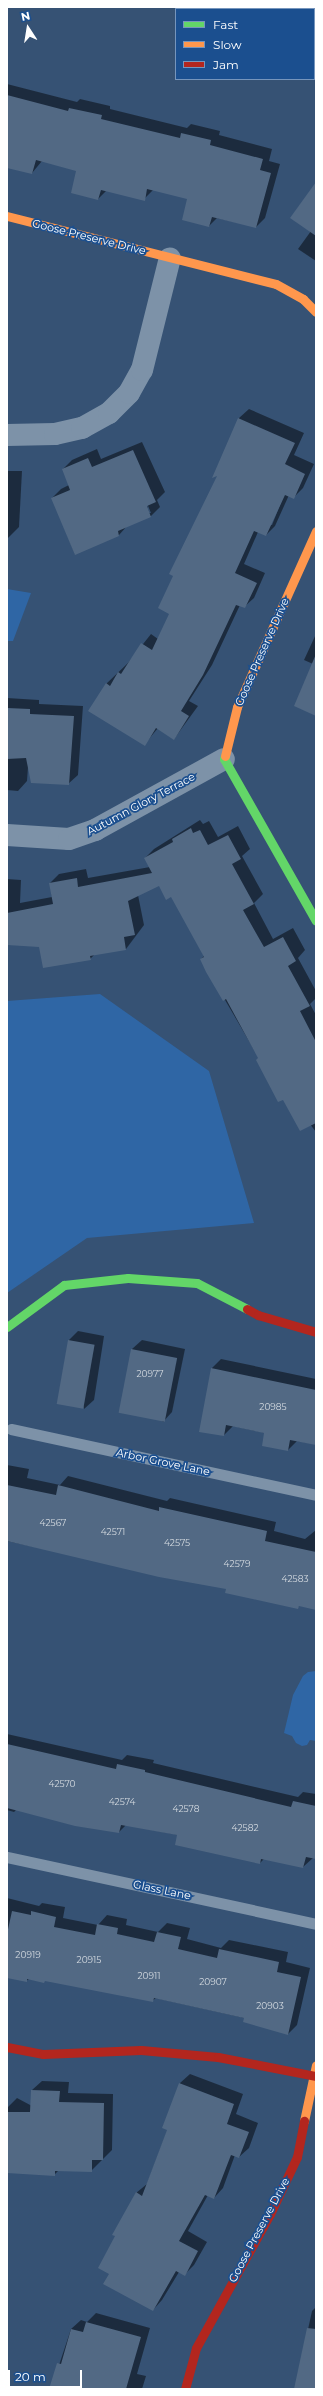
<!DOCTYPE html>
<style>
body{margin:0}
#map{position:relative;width:323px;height:2396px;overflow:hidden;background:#365274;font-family:Montserrat,sans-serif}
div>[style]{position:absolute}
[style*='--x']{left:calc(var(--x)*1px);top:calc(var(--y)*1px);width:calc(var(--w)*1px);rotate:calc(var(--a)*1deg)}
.green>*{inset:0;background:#2f66a5}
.shadow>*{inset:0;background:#0007}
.building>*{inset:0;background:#526984;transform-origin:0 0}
.lane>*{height:11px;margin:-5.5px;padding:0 5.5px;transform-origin:5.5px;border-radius:5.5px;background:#7d92a8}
.street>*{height:22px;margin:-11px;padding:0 11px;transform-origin:11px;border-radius:11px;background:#7d92a8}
.fast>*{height:9px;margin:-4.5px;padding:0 4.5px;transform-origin:4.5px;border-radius:4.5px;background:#63d668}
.slow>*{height:9px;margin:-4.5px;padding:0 4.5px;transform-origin:4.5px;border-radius:4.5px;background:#ff974d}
.jam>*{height:9px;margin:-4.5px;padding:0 4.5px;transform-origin:4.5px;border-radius:4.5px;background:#b3261e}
span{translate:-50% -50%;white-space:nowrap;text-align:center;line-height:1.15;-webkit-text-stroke:3.5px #1b4f8f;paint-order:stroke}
.number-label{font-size:9px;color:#d4dae0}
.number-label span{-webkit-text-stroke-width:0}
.street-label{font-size:11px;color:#fff}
.frame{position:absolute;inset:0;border:8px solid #fff;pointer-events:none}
.legend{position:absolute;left:175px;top:8px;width:140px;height:72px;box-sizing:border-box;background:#1b4f8f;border:1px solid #7695bc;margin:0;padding:5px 7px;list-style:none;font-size:12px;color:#fff}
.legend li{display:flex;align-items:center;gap:8px;height:20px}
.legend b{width:20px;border:1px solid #7695bc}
.north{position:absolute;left:8px;top:8px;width:40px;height:40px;-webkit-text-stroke:3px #1b4f8f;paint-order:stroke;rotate:348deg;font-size:11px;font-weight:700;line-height:16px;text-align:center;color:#fff}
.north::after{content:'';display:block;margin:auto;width:14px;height:18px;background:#fff;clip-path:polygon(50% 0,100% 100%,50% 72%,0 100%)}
.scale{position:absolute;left:8px;top:2370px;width:74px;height:18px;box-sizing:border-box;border:2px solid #fff;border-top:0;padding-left:5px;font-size:12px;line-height:14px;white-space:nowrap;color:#fff;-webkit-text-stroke:3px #1b4f8f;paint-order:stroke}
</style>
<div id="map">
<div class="green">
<i style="clip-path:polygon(7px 589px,31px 593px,13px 641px,7px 641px)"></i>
<i style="clip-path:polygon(100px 994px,209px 1071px,254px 1223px,87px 1238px,7px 1293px,7px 1001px)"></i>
<i style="clip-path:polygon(316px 1671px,316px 1741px,310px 1740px,307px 1745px,302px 1746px,296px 1743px,292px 1736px,284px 1733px,293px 1695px,303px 1676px,308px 1672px)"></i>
</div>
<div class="shadow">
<i style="clip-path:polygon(7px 84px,77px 102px,80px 99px,110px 106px,110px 109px,187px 128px,191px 124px,220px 131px,219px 135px,272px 149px,269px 161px,280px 164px,265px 218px,256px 227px,217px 218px,209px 226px,188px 198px,154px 189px,144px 199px,107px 190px,98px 199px,78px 170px,42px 161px,32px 173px,7px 167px)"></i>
<i style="clip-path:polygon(316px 184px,316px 261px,298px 249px,311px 231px)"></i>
<i style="clip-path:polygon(evenodd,249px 409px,304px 433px,294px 455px,314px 464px,303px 488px,294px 497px,289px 495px,275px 526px,266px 535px,258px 532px,244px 564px,265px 573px,254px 598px,244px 607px,240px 605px,212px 665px,189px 701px,198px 706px,174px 739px,158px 728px,144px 745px,106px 684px,128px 663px,151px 634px,158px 639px,171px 613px,219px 474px,214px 476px,239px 418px,249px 409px,286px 490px,272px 525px,270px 525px,286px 490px)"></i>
<i style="clip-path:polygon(evenodd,142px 442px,165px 492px,157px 500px,160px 507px,151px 516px,127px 526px,119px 535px,75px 554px,52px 498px,61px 489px,69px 485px,63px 469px,72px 460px,97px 449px,101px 459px,142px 442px,146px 501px,151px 513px,149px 513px,146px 501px)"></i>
<i style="clip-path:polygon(7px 471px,22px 471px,19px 527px,7px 539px)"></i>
<i style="clip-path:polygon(316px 634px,316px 714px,313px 664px,304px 660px)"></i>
<i style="clip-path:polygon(7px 698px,39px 700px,39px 704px,83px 706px,78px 775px,68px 784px,28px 767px,27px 781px,18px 791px,7px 790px)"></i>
<i style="clip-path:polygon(200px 820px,203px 824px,209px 821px,218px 837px,238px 826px,250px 849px,242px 856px,263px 894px,254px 903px,273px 939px,293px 928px,305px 950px,298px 958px,316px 991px,316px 998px,310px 1004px,316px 1015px,316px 1132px,259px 1058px,201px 959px,204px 956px,172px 896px,159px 884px,138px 895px,144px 925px,126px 949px,95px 954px,90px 959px,40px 946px,8px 944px,7px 947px,7px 879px,21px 880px,20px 903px,52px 897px,50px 883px,59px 874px,86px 869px,88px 878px,150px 867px,145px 858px,154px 849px)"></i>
<i style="clip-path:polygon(78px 1331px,104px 1336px,94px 1400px,84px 1409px,69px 1340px)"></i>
<i style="clip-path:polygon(142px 1340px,185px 1349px,172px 1412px,163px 1422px,132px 1349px)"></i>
<i style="clip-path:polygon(221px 1359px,316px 1379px,316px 1444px,297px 1441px,288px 1450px,266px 1433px,233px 1426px,224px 1435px,200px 1431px,212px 1368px)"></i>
<i style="clip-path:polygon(7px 1465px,29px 1469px,27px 1478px,60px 1485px,68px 1476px,167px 1501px,170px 1498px,276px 1522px,274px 1531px,305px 1539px,316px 1530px,316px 1609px,300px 1605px,297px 1608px,227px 1588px,7px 1541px)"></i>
<i style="clip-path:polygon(7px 1734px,122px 1760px,127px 1755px,154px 1760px,153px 1763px,298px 1797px,303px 1792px,316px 1794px,316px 1858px,313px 1858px,303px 1867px,264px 1859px,260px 1863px,179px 1835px,126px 1825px,119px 1832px,17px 1809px,14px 1812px,7px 1810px)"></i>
<i style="clip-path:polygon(7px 1898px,39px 1906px,42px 1903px,65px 1907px,63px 1918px,98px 1925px,107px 1915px,127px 1919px,126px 1925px,158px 1932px,167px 1923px,190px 1928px,187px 1939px,221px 1948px,229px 1940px,288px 1952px,286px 1962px,310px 1968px,297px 2025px,288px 2034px,245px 2018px,156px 1998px,152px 2001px,46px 1980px,29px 1979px,26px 1981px,7px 1977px)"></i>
<i style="clip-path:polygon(190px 2074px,243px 2094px,236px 2114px,258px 2123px,249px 2148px,239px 2157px,235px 2155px,223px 2188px,214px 2198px,208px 2195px,188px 2231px,207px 2242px,194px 2265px,185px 2274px,179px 2272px,162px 2300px,153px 2310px,110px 2273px,117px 2236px,136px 2193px,147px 2184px,168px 2129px,163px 2127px,180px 2083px)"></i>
<i style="clip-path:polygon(42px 2081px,69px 2082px,68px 2093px,113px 2094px,112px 2150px,91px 2171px,59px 2170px,54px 2175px,7px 2172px,8px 2107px,17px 2098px,32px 2106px,32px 2090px)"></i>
<i style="clip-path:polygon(316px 2307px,316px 2389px,295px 2389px,312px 2311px)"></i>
<i style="clip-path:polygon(96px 2313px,150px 2328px,137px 2374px,146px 2376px,142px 2389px,51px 2389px,71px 2329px,81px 2320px,87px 2322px)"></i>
</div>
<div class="building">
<i style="clip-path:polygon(7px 95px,68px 111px,69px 108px,102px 115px,101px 119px,180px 138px,181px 133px,211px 140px,210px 145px,263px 159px,260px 170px,271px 173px,256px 228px,212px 217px,209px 227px,182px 220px,187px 199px,147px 189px,145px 201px,101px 190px,98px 200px,71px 193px,76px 171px,36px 160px,32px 174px,7px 168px)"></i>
<i style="clip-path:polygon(316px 182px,316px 236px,290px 218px)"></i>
<i style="clip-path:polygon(238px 418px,295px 443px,285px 464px,305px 474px,294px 499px,285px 495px,266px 536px,254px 531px,235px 573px,257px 583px,245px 608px,236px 605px,203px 675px,181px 711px,189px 716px,174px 740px,156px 728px,145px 746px,88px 711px,106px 683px,110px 686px,118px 672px,121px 674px,141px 643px,152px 650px,169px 614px,158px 608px,173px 576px,169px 574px,217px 476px,212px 478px)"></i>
<i style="clip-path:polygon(133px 450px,156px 502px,147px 506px,151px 517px,118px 531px,119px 536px,75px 555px,51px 498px,70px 490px,62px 469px,88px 458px,92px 467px)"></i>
<i style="clip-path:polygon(316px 654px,316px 716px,294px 706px)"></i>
<i style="clip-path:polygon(7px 708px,30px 709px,30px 714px,74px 716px,69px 785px,31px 783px,26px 758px,7px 759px)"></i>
<i style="clip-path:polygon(191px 828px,193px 833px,200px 830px,208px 845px,228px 835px,241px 859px,232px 864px,254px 904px,243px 910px,264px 947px,283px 937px,296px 961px,288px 966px,310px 1006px,300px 1011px,316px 1042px,316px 1123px,300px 1131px,283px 1100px,278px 1102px,256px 1060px,258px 1058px,226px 999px,223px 1001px,206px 972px,200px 959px,204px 957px,171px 897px,166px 900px,159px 886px,128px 901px,135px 935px,124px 937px,126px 950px,90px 956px,91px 960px,43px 968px,39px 947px,7px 945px,7px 913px,53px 904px,49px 883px,77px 878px,78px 887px,152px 873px,144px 858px,173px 842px,172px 839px)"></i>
<i style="left:68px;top:1340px;width:27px;height:65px;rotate:10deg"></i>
<i style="left:131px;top:1349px;width:47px;height:65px;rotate:11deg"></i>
<i style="clip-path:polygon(211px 1368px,316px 1390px,316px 1445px,290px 1440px,288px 1451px,262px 1446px,264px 1433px,226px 1425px,224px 1436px,199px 1432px)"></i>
<i style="clip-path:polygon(7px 1485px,56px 1495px,58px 1485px,159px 1511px,159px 1507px,267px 1531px,265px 1541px,316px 1552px,316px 1610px,299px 1606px,298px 1609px,225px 1593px,226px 1589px,159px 1577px,7px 1541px)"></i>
<i style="clip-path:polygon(7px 1744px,116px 1769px,117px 1764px,145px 1770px,145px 1772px,291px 1807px,293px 1801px,316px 1806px,316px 1859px,306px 1857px,303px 1868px,261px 1859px,260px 1864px,175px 1845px,177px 1835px,121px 1825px,119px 1833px,75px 1826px,7px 1808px)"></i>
<i style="clip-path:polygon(12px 1911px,31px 1915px,31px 1911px,56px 1917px,54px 1927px,95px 1935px,97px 1924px,118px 1928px,117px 1934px,154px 1942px,157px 1932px,181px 1937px,178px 1949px,217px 1958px,219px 1949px,279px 1962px,277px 1972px,301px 1977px,288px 2035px,243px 2022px,244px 2018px,154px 1998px,153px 2002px,45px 1981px,44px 1983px,27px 1979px,27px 1982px,7px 1978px,7px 1934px)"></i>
<i style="clip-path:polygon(179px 2083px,234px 2104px,227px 2124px,249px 2132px,239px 2158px,231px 2155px,214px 2199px,205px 2195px,179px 2241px,198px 2251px,185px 2276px,176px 2271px,153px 2311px,103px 2284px,109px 2274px,98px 2268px,115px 2236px,112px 2235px,136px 2192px,142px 2196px,167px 2130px,162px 2128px)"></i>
<i style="clip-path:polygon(31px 2090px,60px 2091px,59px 2102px,104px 2103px,103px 2160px,92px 2160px,92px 2172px,55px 2171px,55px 2176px,7px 2173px,7px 2112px,30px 2112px)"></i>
<i style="clip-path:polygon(86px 2322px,141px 2337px,126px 2389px,49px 2389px,57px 2363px,61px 2364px,71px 2329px,83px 2332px)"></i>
<i style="clip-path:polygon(307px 2328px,316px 2329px,316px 2389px,294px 2389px)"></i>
</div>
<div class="lane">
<i style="--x:11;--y:1429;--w:312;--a:12.2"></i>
<i style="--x:7;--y:1857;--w:316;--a:12.2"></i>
</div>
<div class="street">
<i style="--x:7;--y:435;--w:48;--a:-1.2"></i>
<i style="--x:55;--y:434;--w:28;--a:-13"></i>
<i style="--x:82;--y:428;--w:31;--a:-29"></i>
<i style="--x:109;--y:413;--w:28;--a:-45"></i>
<i style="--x:129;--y:393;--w:26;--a:-61"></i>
<i style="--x:142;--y:370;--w:115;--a:-76"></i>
<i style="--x:7;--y:835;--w:62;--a:3.7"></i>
<i style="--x:69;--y:839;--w:28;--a:-19"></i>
<i style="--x:95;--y:830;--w:147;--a:-28.8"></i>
</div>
<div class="fast">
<i style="--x:225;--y:756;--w:3;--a:108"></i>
<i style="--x:224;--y:759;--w:186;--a:60.4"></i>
<i style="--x:7;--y:1327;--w:71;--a:-36.4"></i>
<i style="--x:64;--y:1285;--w:64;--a:-6.2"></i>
<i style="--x:128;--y:1278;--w:69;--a:4.1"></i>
<i style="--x:197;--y:1283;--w:56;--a:27.5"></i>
</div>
<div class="slow">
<i style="--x:7;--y:216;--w:277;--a:14.2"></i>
<i style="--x:276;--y:284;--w:31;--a:29"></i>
<i style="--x:303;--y:299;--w:18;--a:45"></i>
<i style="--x:225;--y:756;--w:50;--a:-76.2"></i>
<i style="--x:237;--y:707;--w:193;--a:-65.8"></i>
<i style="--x:304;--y:2121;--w:57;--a:-77.9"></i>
</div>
<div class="jam">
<i style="--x:247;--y:1309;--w:13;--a:29"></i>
<i style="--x:258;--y:1315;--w:60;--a:16.3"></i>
<i style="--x:7;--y:2047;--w:37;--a:11"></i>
<i style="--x:43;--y:2054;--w:98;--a:-2.3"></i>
<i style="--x:141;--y:2050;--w:77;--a:5.2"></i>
<i style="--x:218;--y:2057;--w:100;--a:11"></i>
<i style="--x:185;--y:2389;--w:42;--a:-75"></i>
<i style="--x:196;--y:2348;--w:153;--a:-61.1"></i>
<i style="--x:270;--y:2214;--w:63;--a:-64.7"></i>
<i style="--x:297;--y:2157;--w:37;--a:-79"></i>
</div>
<div class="number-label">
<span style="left:150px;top:1374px">20977</span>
<span style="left:273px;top:1407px">20985</span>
<span style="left:53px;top:1523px">42567</span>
<span style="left:113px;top:1532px">42571</span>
<span style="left:177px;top:1543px">42575</span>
<span style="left:237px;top:1564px">42579</span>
<span style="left:295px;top:1579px">42583</span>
<span style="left:62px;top:1784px">42570</span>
<span style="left:122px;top:1802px">42574</span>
<span style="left:186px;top:1809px">42578</span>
<span style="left:245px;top:1828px">42582</span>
<span style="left:28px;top:1955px">20919</span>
<span style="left:89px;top:1960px">20915</span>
<span style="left:149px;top:1976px">20911</span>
<span style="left:213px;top:1982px">20907</span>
<span style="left:270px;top:2006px">20903</span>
</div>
<div class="street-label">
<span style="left:89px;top:237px;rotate:14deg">Goose Preserve Drive</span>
<span style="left:262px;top:652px;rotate:-66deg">Goose Preserve Drive</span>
<span style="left:141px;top:804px;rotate:-28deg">Autumn Glory Terrace</span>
<span style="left:163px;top:1462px;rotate:12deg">Arbor Grove Lane</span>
<span style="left:162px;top:1890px;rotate:12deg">Glass Lane</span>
<span style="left:259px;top:2230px;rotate:-62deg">Goose Preserve Drive</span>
</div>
<div class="frame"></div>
<ul class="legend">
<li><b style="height:5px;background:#63d668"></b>Fast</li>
<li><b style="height:5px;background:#ff974d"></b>Slow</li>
<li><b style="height:5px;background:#b3261e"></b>Jam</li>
</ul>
<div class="north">N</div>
<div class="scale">20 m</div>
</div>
